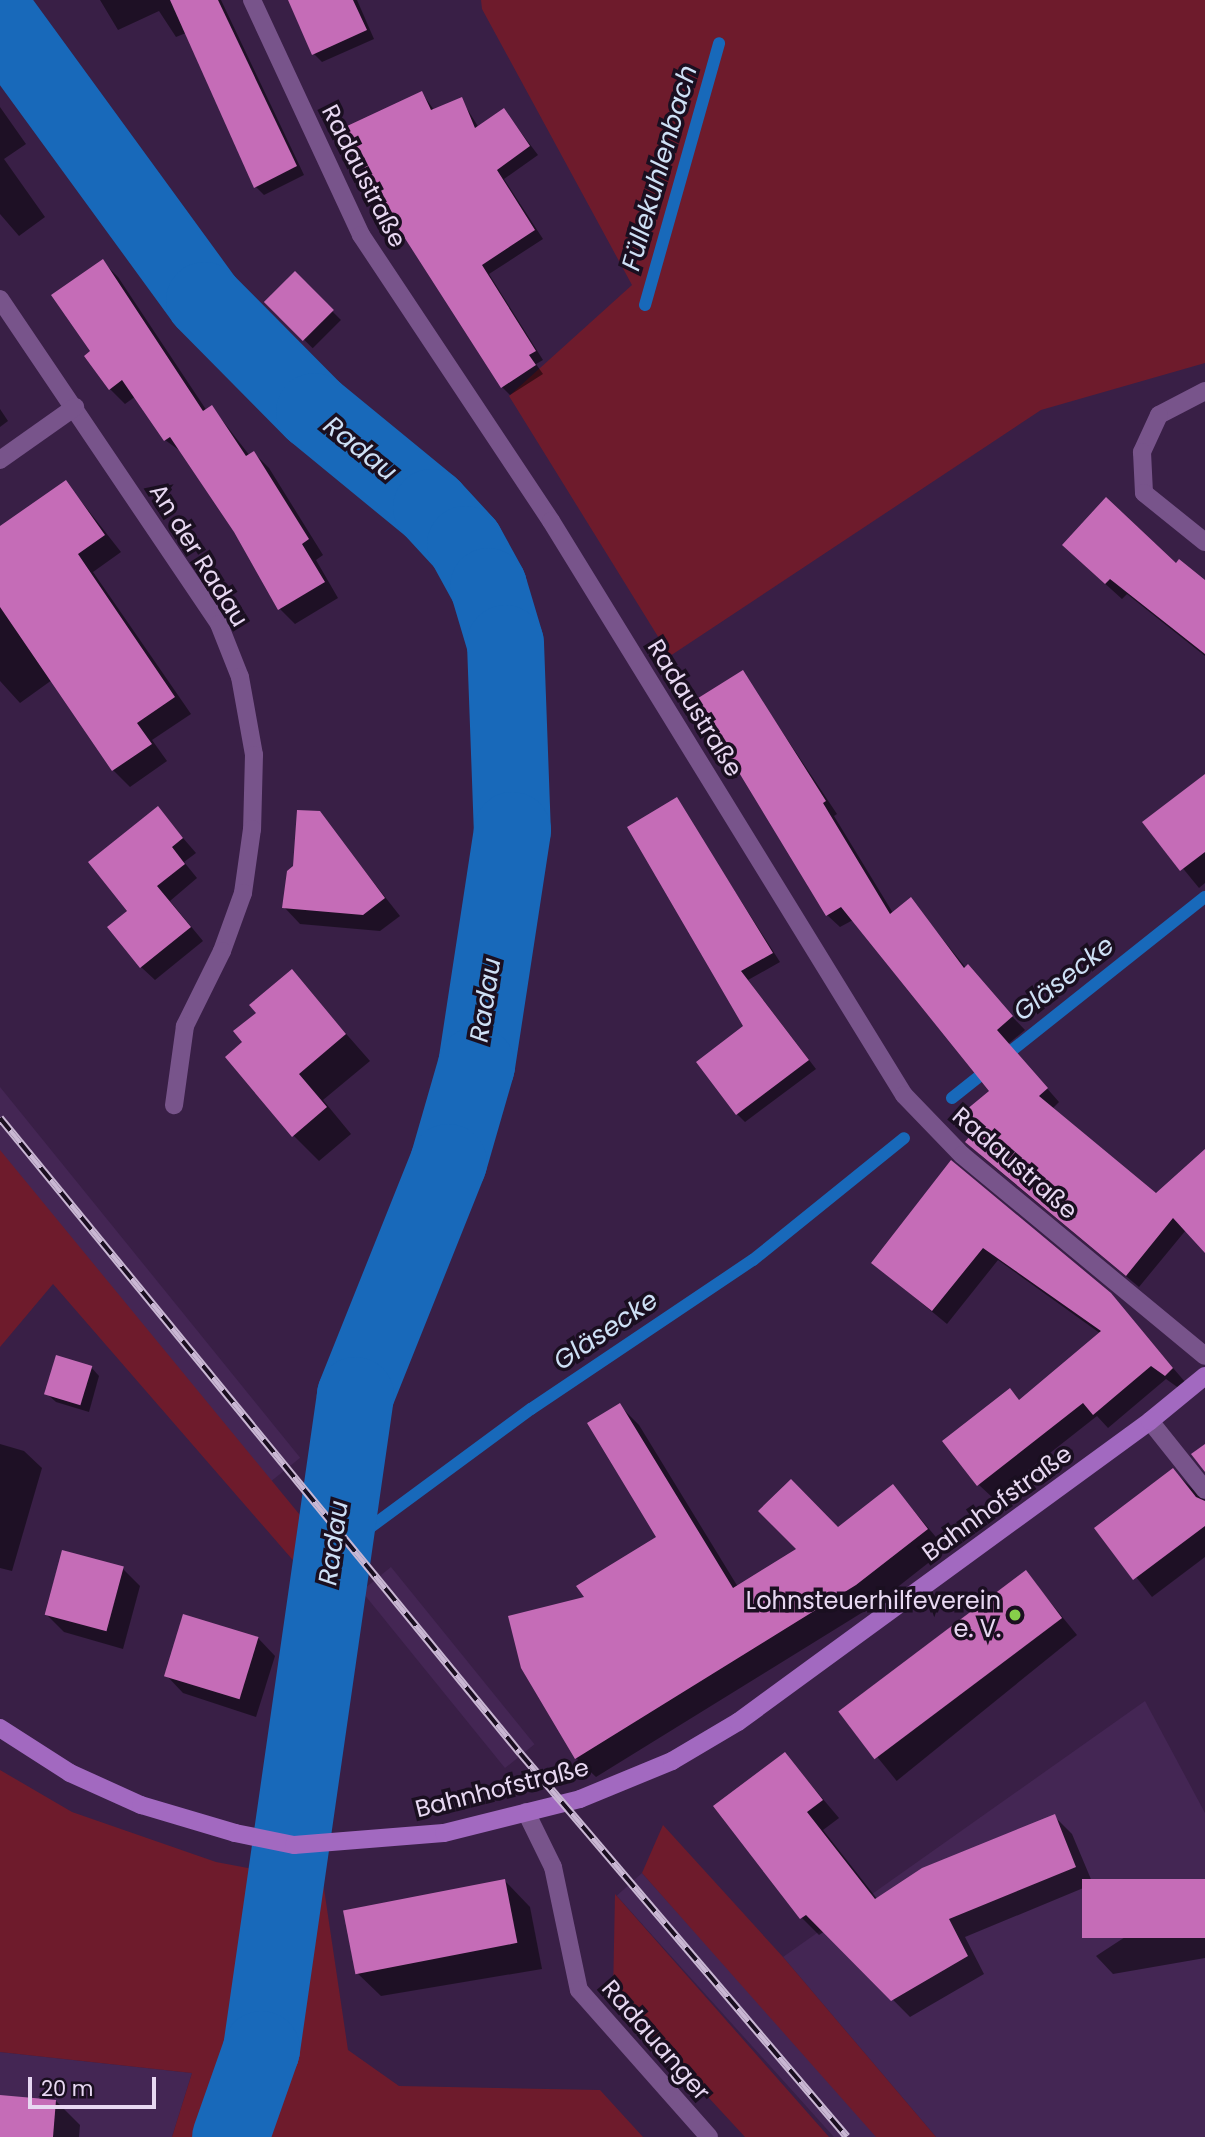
<!DOCTYPE html>
<meta charset="utf-8">
<style>
body{margin:0}
#map{position:relative;width:1205px;height:2137px;overflow:hidden;background:#391f46;font-family:Poppins,sans-serif}
div>[style]{position:absolute}
[style*='--x']{left:calc(var(--x)*1px);top:calc(var(--y)*1px);width:calc(var(--w)*1px);rotate:calc(var(--a)*1deg)}
.built>*{inset:0;background:#442654;transform-origin:0 0}
.green>*{inset:0;background:#6e1b2c}
.shadow>*{inset:0;background:#0007;transform-origin:0 0}
.stream>*{height:12px;margin:-6px;padding:0 6px;transform-origin:6px;border-radius:6px;background:#1869ba}
.river>*{height:77px;margin:-38.5px;padding:0 38.5px;transform-origin:38.5px;border-radius:38.5px;background:#1869ba}
.building>*{inset:0;background:#c56cb7;transform-origin:0 0}
.street>*{height:18px;margin:-9px;padding:0 9px;transform-origin:9px;border-radius:9px;background:#78548b}
.secondary>*{height:18px;margin:-9px;padding:0 9px;transform-origin:9px;border-radius:9px;background:#a269c0}
.rail>*{height:8px;margin-top:-4px;transform-origin:0;background:repeating-linear-gradient(90deg,#1a0f20 0 16px,#c9b7d3 0 32px);box-sizing:border-box;border-block:2px solid #c9b7d3}
.dots>*{width:19px;height:19px;translate:-50% -50%;box-sizing:border-box;border:4px solid #1a0f20;border-radius:50%}
span{translate:-50% -50%;white-space:nowrap;text-align:center;line-height:1.15;-webkit-text-stroke:7px #1a0f20;paint-order:stroke}
.street-label{font-size:24px;color:#e8d8f2}
.poi-label{font-size:24px;color:#e8d8f2}
.right{translate:-100% -50%;text-align:right}
.water-label{font-size:26px;color:#cee0f5;font-style:italic}
.scale{position:absolute;left:28px;top:2077px;width:128px;height:32px;box-sizing:border-box;border:4px solid #e8d8f2;border-top:0;padding-left:9px;font-size:21px;line-height:24px;white-space:nowrap;color:#e8d8f2;-webkit-text-stroke:5px #1a0f20;paint-order:stroke}
</style>
<div id="map">
<div class="built">
<i style="left:0;top:1087px;width:477px;height:62px;rotate:51deg"></i>
<i style="left:391px;top:1567px;width:228px;height:38px;rotate:51deg"></i>
<i style="clip-path:polygon(1145px 1701px,1205px 1813px,1205px 2137px,936px 2137px,783px 1957px)"></i>
<i style="left:642px;top:1873px;width:353px;height:34px;rotate:48deg"></i>
<i style="clip-path:polygon(0 2052px,192px 2073px,172px 2137px,0 2137px)"></i>
</div>
<div class="green">
<i style="clip-path:polygon(481px 0,1205px 0,1205px 363px,1041px 410px,670px 656px,509px 396px,632px 285px,482px 9px)"></i>
<i style="clip-path:polygon(0 1150px,318px 1537px,311px 1581px,53px 1284px,0 1347px)"></i>
<i style="clip-path:polygon(0 1770px,72px 1812px,216px 1862px,323px 1882px,348px 2050px,399px 2086px,600px 2090px,643px 2137px,172px 2137px,192px 2073px,0 2052px)"></i>
<i style="clip-path:polygon(663px 1825px,783px 1957px,936px 2137px,876px 2137px,642px 1873px)"></i>
<i style="clip-path:polygon(615px 1894px,829px 2137px,745px 2137px,613px 1994px)"></i>
</div>
<div class="shadow">
<i style="clip-path:polygon(100px 0,221px 0,304px 175px,264px 195px,256px 187px,186px 33px,176px 37px,159px 11px,118px 30px)"></i>
<i style="clip-path:polygon(289px 0,357px 0,374px 39px,322px 62px,313px 53px)"></i>
<i style="clip-path:polygon(422px 93px,434px 110px,461px 99px,479px 128px,504px 110px,538px 155px,504px 179px,543px 239px,489px 274px,543px 360px,536px 364px,543px 374px,510px 395px,502px 387px)"></i>
<i style="clip-path:polygon(0 107px,26px 144px,4px 159px,45px 217px,19px 236px,0 214px)"></i>
<i style="clip-path:polygon(103px 262px,118px 277px,207px 411px,212px 407px,250px 456px,254px 453px,269px 468px,323px 555px,316px 560px,338px 598px,295px 624px,280px 609px,236px 531px,183px 453px,165px 440px,136px 396px,125px 404px,110px 389px,93px 352px)"></i>
<i style="left:295px;top:274px;width:65px;height:40px;rotate:45deg"></i>
<i style="clip-path:polygon(0 409px,8px 421px,0 427px)"></i>
<i style="clip-path:polygon(66px 482px,121px 552px,93px 572px,191px 714px,152px 740px,167px 761px,130px 787px,113px 770px,52px 680px,20px 703px,0 681px,0 558px)"></i>
<i style="clip-path:polygon(1080px 561px,1177px 565px,1205px 582px,1205px 656px,1127px 594px,1122px 599px)"></i>
<i style="clip-path:polygon(743px 673px,837px 814px,834px 816px,893px 913px,911px 900px,966px 968px,1025px 1030px,1008px 1044px,1059px 1102px,1052px 1109px,1156px 1196px,1205px 1152px,1205px 1251px,1186px 1230px,1139px 1287px,980px 1155px,981px 1125px,992px 1091px,853px 920px,840px 927px,827px 915px)"></i>
<i style="clip-path:polygon(1205px 776px,1205px 883px,1199px 888px,1145px 822px)"></i>
<i style="clip-path:polygon(676px 799px,780px 962px,748px 980px,816px 1069px,745px 1122px,737px 1114px,746px 1027px)"></i>
<i style="clip-path:polygon(158px 809px,196px 853px,184px 862px,197px 878px,170px 901px,203px 941px,155px 980px,141px 967px,129px 911px)"></i>
<i style="clip-path:polygon(319px 813px,400px 916px,380px 931px,300px 924px,284px 907px,295px 867px)"></i>
<i style="clip-path:polygon(291px 971px,370px 1061px,323px 1100px,351px 1134px,319px 1161px,293px 1135px,245px 1042px,258px 1013px)"></i>
<i style="clip-path:polygon(952px 1163px,1110px 1295px,1186px 1383px,1180px 1389px,1166px 1379px,1108px 1428px,1097px 1416px,993px 1498px,979px 1485px,1020px 1401px,1101px 1334px,998px 1260px,947px 1324px,873px 1263px)"></i>
<i style="clip-path:polygon(91px 1367px,99px 1376px,89px 1412px,56px 1402px,47px 1394px)"></i>
<i style="clip-path:polygon(619px 1405px,639px 1425px,738px 1587px,838px 1529px,893px 1486px,946px 1549px,876px 1604px,596px 1777px,576px 1758px,586px 1599px,659px 1538px)"></i>
<i style="clip-path:polygon(0 1444px,24px 1451px,42px 1468px,12px 1571px,0 1568px)"></i>
<i style="clip-path:polygon(1173px 1471px,1205px 1500px,1205px 1557px,1152px 1597px,1097px 1528px)"></i>
<i style="clip-path:polygon(123px 1569px,140px 1586px,123px 1649px,64px 1632px,46px 1614px)"></i>
<i style="left:1026px;top:1572px;width:81px;height:232px;rotate:51deg"></i>
<i style="clip-path:polygon(258px 1638px,275px 1656px,256px 1717px,183px 1693px,166px 1675px)"></i>
<i style="clip-path:polygon(785px 1754px,839px 1818px,823px 1830px,878px 1900px,1054px 1816px,1072px 1834px,1093px 1884px,965px 1937px,984px 1974px,910px 2017px,825px 1931px,819px 1935px,802px 1918px)"></i>
<i style="clip-path:polygon(505px 1881px,530px 1907px,542px 1969px,381px 1996px,355px 1971px)"></i>
<i style="clip-path:polygon(1205px 1885px,1205px 1958px,1113px 1974px,1096px 1956px)"></i>
<i style="clip-path:polygon(0 2097px,56px 2101px,80px 2125px,79px 2137px,0 2137px)"></i>
</div>
<div class="stream">
<i style="--x:645;--y:305;--w:272;--a:-74.2"></i>
<i style="--x:952;--y:1098;--w:323;--a:-38.5"></i>
<i style="--x:330;--y:1557;--w:250;--a:-36.4"></i>
<i style="--x:531;--y:1409;--w:267;--a:-33.9"></i>
<i style="--x:753;--y:1260;--w:194;--a:-38.9"></i>
</div>
<div class="river">
<i style="--x:0;--y:20;--w:346;--a:53.9"></i>
<i style="--x:204;--y:300;--w:156;--a:45.3"></i>
<i style="--x:314;--y:411;--w:151;--a:39.4"></i>
<i style="--x:431;--y:507;--w:50;--a:47.4"></i>
<i style="--x:465;--y:544;--w:48;--a:61.3"></i>
<i style="--x:488;--y:586;--w:59;--a:73.4"></i>
<i style="--x:505;--y:643;--w:187;--a:87.9"></i>
<i style="--x:512;--y:830;--w:238;--a:98.7"></i>
<i style="--x:476;--y:1065;--w:101;--a:106.1"></i>
<i style="--x:448;--y:1162;--w:251;--a:111.8"></i>
<i style="--x:355;--y:1395;--w:661;--a:98.18"></i>
<i style="--x:261;--y:2049;--w:93;--a:109.4"></i>
</div>
<div class="building">
<i style="clip-path:polygon(170px 0,218px 0,297px 166px,254px 188px)"></i>
<i style="clip-path:polygon(288px 0,353px 0,367px 30px,312px 55px)"></i>
<i style="clip-path:polygon(422px 91px,431px 110px,462px 97px,475px 128px,504px 108px,530px 146px,497px 170px,535px 230px,482px 265px,536px 351px,529px 355px,536px 365px,501px 388px,381px 201px,345px 127px)"></i>
<i style="clip-path:polygon(103px 259px,203px 411px,212px 405px,246px 456px,254px 451px,309px 539px,302px 544px,325px 582px,278px 610px,234px 532px,170px 437px,164px 441px,122px 380px,109px 390px,84px 356px,90px 351px,51px 295px)"></i>
<i style="left:295px;top:271px;width:55px;height:44px;rotate:45deg"></i>
<i style="clip-path:polygon(66px 480px,105px 535px,78px 554px,175px 697px,137px 723px,152px 744px,112px 771px,0 607px,0 526px)"></i>
<i style="clip-path:polygon(1106px 497px,1176px 563px,1179px 559px,1205px 580px,1205px 654px,1110px 579px,1105px 584px,1062px 545px)"></i>
<i style="clip-path:polygon(743px 670px,826px 801px,823px 803px,890px 914px,911px 897px,964px 968px,968px 964px,1013px 1016px,997px 1030px,1048px 1088px,1039px 1096px,1156px 1193px,1205px 1149px,1205px 1253px,1173px 1218px,1126px 1276px,965px 1142px,979px 1125px,966px 1110px,989px 1091px,841px 907px,826px 916px,695px 700px)"></i>
<i style="clip-path:polygon(1205px 774px,1205px 852px,1180px 871px,1142px 822px)"></i>
<i style="clip-path:polygon(677px 797px,773px 953px,741px 971px,809px 1060px,736px 1115px,696px 1062px,743px 1026px,627px 827px)"></i>
<i style="clip-path:polygon(158px 806px,183px 838px,172px 847px,185px 864px,157px 886px,191px 927px,140px 968px,107px 927px,127px 911px,88px 862px)"></i>
<i style="clip-path:polygon(297px 810px,320px 811px,385px 898px,363px 915px,282px 908px,287px 871px,293px 866px)"></i>
<i style="clip-path:polygon(292px 969px,346px 1034px,299px 1074px,327px 1107px,292px 1137px,225px 1057px,242px 1042px,233px 1031px,256px 1013px,249px 1005px)"></i>
<i style="clip-path:polygon(951px 1160px,1111px 1293px,1173px 1368px,1165px 1376px,1151px 1366px,1093px 1415px,1083px 1403px,977px 1486px,942px 1441px,1010px 1388px,1019px 1400px,1101px 1331px,983px 1248px,932px 1311px,871px 1263px)"></i>
<i style="left:56px;top:1355px;width:38px;height:41px;rotate:17deg"></i>
<i style="clip-path:polygon(620px 1403px,733px 1588px,796px 1549px,758px 1511px,791px 1479px,838px 1527px,893px 1484px,928px 1529px,856px 1585px,575px 1759px,521px 1668px,508px 1616px,584px 1597px,576px 1586px,656px 1537px,587px 1423px)"></i>
<i style="clip-path:polygon(1205px 1444px,1205px 1472px,1191px 1454px)"></i>
<i style="clip-path:polygon(1173px 1468px,1196px 1497px,1205px 1501px,1205px 1526px,1133px 1580px,1094px 1528px)"></i>
<i style="left:62px;top:1550px;width:64px;height:67px;rotate:15deg"></i>
<i style="left:1026px;top:1570px;width:60px;height:235px;rotate:53deg"></i>
<i style="left:183px;top:1614px;width:79px;height:65px;rotate:17deg"></i>
<i style="clip-path:polygon(785px 1752px,823px 1800px,807px 1812px,875px 1899px,922px 1868px,1055px 1814px,1076px 1867px,949px 1919px,968px 1956px,891px 2001px,806px 1915px,800px 1919px,713px 1806px)"></i>
<i style="left:505px;top:1879px;width:65px;height:165px;rotate:79deg"></i>
<i style="left:1205px;top:1879px;width:59px;height:123px;rotate:90deg"></i>
<i style="clip-path:polygon(0 2095px,56px 2100px,53px 2137px,0 2137px)"></i>
</div>
<div class="street">
<i style="--x:252;--y:0;--w:259;--a:65.1"></i>
<i style="--x:361;--y:235;--w:343;--a:56.4"></i>
<i style="--x:551;--y:521;--w:674;--a:58.41"></i>
<i style="--x:904;--y:1095;--w:83;--a:46"></i>
<i style="--x:962;--y:1155;--w:315;--a:39.6"></i>
<i style="--x:0;--y:299;--w:392;--a:56"></i>
<i style="--x:219;--y:624;--w:57;--a:68.4"></i>
<i style="--x:240;--y:677;--w:79;--a:79.8"></i>
<i style="--x:254;--y:755;--w:74;--a:91.5"></i>
<i style="--x:252;--y:829;--w:65;--a:98"></i>
<i style="--x:243;--y:893;--w:62;--a:109.9"></i>
<i style="--x:222;--y:951;--w:84;--a:116.3"></i>
<i style="--x:185;--y:1026;--w:80;--a:97.9"></i>
<i style="--x:1205;--y:391;--w:52;--a:152.4"></i>
<i style="--x:1159;--y:415;--w:41;--a:114.7"></i>
<i style="--x:1142;--y:452;--w:41;--a:87.2"></i>
<i style="--x:1144;--y:493;--w:78;--a:38.8"></i>
<i style="--x:0;--y:460;--w:92;--a:-35.2"></i>
<i style="--x:1150;--y:1421;--w:88;--a:51.4"></i>
<i style="--x:526;--y:1812;--w:61;--a:63.9"></i>
<i style="--x:553;--y:1867;--w:126;--a:78.1"></i>
<i style="--x:579;--y:1990;--w:196;--a:48.5"></i>
</div>
<div class="secondary">
<i style="--x:0;--y:1728;--w:83;--a:32.7"></i>
<i style="--x:70;--y:1773;--w:78;--a:24.3"></i>
<i style="--x:141;--y:1805;--w:98;--a:16.6"></i>
<i style="--x:235;--y:1833;--w:60;--a:11.5"></i>
<i style="--x:294;--y:1845;--w:150;--a:-4.6"></i>
<i style="--x:444;--y:1833;--w:140;--a:-14"></i>
<i style="--x:580;--y:1799;--w:100;--a:-22.4"></i>
<i style="--x:672;--y:1761;--w:77;--a:-30.6"></i>
<i style="--x:738;--y:1722;--w:510;--a:-36.15"></i>
<i style="--x:1150;--y:1421;--w:71;--a:-39.3"></i>
</div>
<div class="rail">
<i style="--x:0;--y:1118;--w:821;--a:50.69"></i>
<i style="--x:520;--y:1753;--w:504;--a:49.58"></i>
</div>
<div class="dots">
<i style="left:1015px;top:1615px;background:#87cf4a"></i>
</div>
<div class="street-label">
<span style="left:364px;top:176px;rotate:63deg">Radaustraße</span>
<span style="left:199px;top:555px;rotate:58deg">An der Radau</span>
<span style="left:695px;top:708px;rotate:58deg">Radaustraße</span>
<span style="left:1015px;top:1163px;rotate:41deg">Radaustraße</span>
<span style="left:997px;top:1503px;rotate:-36deg">Bahnhofstraße</span>
<span style="left:502px;top:1788px;rotate:-14deg">Bahnhofstraße</span>
<span style="left:656px;top:2040px;rotate:49deg">Radauanger</span>
</div>
<div class="poi-label">
<span class="right" style="left:1001px;top:1615px">Lohnsteuerhilfeverein<br>e. V.</span>
</div>
<div class="water-label">
<span style="left:660px;top:168px;rotate:-74deg">Füllekuhlenbach</span>
<span style="left:360px;top:449px;rotate:39deg">Radau</span>
<span style="left:1064px;top:979px;rotate:-38deg">Gläsecke</span>
<span style="left:486px;top:1000px;rotate:-81deg">Radau</span>
<span style="left:606px;top:1331px;rotate:-34deg">Gläsecke</span>
<span style="left:334px;top:1543px;rotate:-82deg">Radau</span>
</div>
<div class="scale">20 m</div>
</div>
